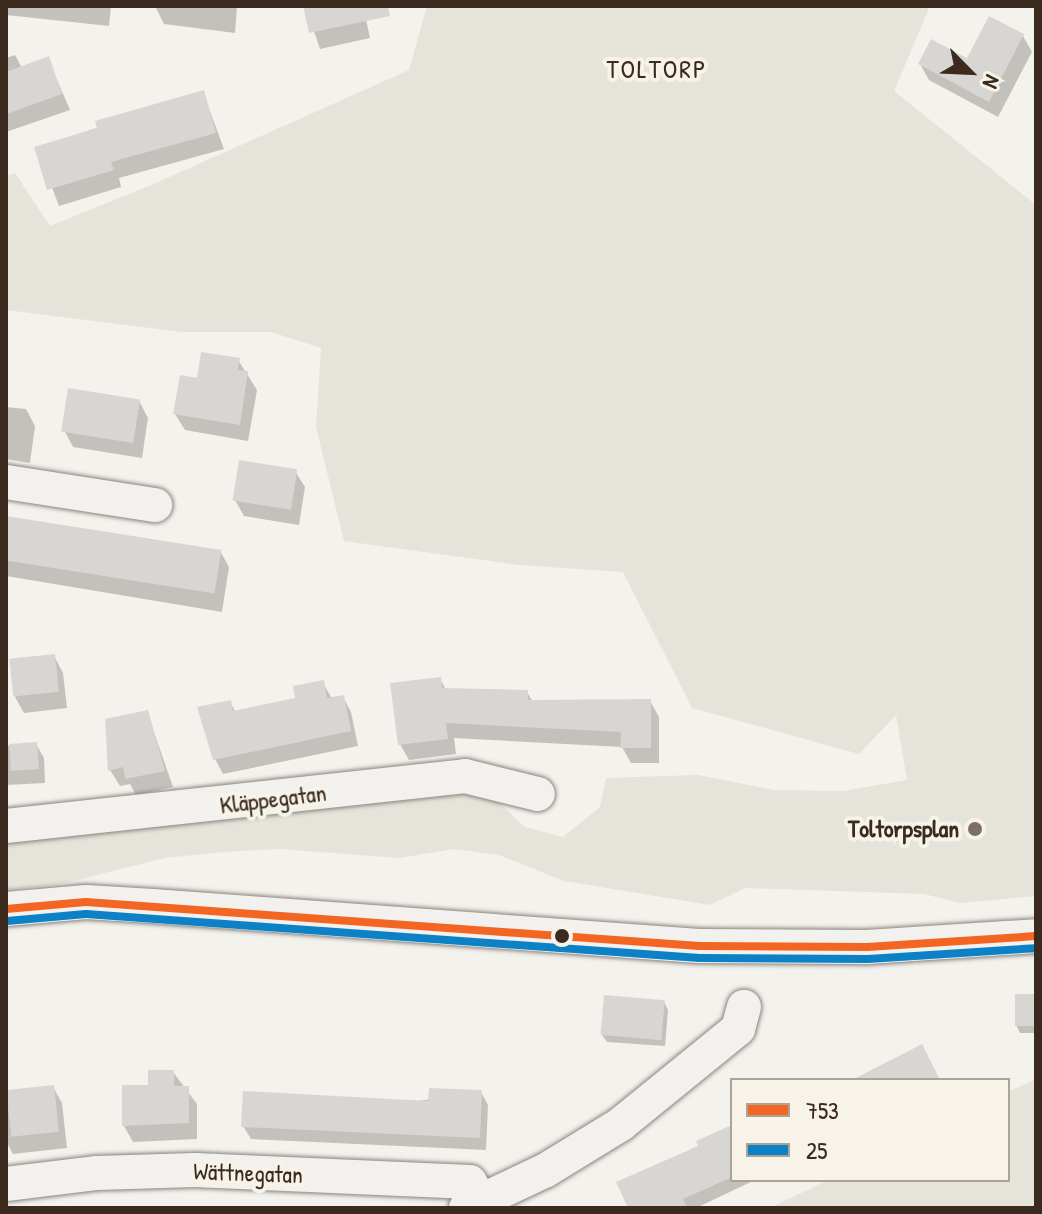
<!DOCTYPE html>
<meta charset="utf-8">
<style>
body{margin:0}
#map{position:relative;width:1042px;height:1214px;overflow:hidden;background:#f4f2ec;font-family:"Patrick Hand",sans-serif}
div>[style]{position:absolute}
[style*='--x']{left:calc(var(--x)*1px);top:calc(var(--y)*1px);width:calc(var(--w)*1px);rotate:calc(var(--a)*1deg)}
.green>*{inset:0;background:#e6e3da}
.shadow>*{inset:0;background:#0003}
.building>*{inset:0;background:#d8d6d2;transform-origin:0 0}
.roads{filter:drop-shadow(0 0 2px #898580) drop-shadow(0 0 2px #898580)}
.minor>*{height:34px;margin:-17px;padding:0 17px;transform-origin:17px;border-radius:17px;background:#f2f1ed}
.bus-1>*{height:8px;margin:-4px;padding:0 4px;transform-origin:4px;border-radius:4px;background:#f26522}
.bus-2>*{height:8px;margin:-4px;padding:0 4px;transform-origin:4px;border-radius:4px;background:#0c81c5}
.dots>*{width:22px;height:22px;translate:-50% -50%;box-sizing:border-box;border:4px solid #f7f3e8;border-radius:50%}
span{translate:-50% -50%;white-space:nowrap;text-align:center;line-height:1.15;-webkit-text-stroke:8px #f7f3e8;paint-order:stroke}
.street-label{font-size:24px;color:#3b2a1e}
.poi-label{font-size:24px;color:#3b2a1e;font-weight:700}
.right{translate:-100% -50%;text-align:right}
.neighbourhood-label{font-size:26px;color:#3b2a1e;letter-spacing:2px}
.frame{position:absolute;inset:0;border:8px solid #3b2a1e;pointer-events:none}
.legend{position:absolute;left:730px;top:1078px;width:280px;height:104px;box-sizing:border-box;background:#f7f3e8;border:2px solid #aca397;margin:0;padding:10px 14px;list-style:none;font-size:24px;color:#3b2a1e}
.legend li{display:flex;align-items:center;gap:16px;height:40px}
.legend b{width:40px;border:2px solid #aca397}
.north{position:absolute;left:930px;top:32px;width:80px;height:80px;-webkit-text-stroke:6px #f7f3e8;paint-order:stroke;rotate:114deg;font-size:22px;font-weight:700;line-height:32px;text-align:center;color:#3b2a1e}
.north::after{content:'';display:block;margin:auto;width:28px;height:36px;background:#3b2a1e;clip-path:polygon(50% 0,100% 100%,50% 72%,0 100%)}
</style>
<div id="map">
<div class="green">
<i style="clip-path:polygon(427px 6px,930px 6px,894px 91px,1036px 205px,1036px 896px,960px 903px,924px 894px,745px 888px,710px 905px,564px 881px,499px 855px,454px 849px,399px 858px,280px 849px,223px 852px,165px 858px,61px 884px,6px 890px,6px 842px,475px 792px,497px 801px,525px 827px,563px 837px,600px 807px,606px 778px,698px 775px,774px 790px,843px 791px,907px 780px,896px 715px,859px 754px,692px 708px,623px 572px,519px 565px,344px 541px,316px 427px,321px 348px,271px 332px,182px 332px,6px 310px,6px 176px,15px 173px,50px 226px,156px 183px,409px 70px)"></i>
<i style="clip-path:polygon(1036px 1079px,1036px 1208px,770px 1208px,828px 1180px,1008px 1180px,1008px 1092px)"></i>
</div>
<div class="shadow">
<i style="clip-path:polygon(6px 6px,111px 6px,109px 26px,6px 15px)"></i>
<i style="clip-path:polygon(155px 6px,237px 6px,235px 33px,164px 24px)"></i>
<i style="clip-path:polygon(363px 6px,370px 38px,320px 49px,306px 7px)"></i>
<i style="clip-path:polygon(990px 18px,1023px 36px,1032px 52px,998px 117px,929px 80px,920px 64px,968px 61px)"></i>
<i style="clip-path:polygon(15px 55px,22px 68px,48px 59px,70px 110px,6px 132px,6px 58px)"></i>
<i style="clip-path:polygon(203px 92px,224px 149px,119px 178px,121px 187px,59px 206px,37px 148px)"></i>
<i style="clip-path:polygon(238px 360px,257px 390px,248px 441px,185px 430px,175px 414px,199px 380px)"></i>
<i style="clip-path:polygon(139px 401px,148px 418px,142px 458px,73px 447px,64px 430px)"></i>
<i style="clip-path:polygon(6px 407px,26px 409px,35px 426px,30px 463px,6px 459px)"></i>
<i style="clip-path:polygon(295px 471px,305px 487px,299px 525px,244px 516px,235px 500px)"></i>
<i style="clip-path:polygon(6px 518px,220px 551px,229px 567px,222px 612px,6px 576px)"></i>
<i style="clip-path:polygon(54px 656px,63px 673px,67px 708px,24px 713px,15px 697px)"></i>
<i style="clip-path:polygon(440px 679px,446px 690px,527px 692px,533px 702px,650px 701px,659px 717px,659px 763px,631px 763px,622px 747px,454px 738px,456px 754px,409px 760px,400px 744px)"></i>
<i style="clip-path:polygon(323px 683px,331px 697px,343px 697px,351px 712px,358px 746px,223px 774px,215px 759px,230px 702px,236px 713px,298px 700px)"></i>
<i style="clip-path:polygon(147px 712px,173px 787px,136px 795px,130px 784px,120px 786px,110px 770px)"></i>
<i style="clip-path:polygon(36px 744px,44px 758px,45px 783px,6px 785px,6px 746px)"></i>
<i style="clip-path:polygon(1036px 996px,1036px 1033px,1020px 1033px,1016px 1025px)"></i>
<i style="clip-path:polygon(664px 1002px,668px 1010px,665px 1046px,607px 1042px,602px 1035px)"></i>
<i style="clip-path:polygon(173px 1072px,197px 1104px,197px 1139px,133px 1142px,124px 1126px,150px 1087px)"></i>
<i style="clip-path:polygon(53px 1087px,62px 1103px,67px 1148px,13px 1154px,6px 1141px,6px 1093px)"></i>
<i style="clip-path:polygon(481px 1092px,488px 1105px,486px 1150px,251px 1139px,243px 1126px)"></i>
<i style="clip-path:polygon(732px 1127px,732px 1180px,755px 1180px,696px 1208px,630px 1208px)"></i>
</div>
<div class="building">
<i style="clip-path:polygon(303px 6px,388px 6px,390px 16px,309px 33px)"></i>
<i style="clip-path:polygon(989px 16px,1024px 34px,989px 102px,918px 64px,931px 39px,967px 58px)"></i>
<i style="clip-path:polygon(49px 56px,62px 94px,6px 114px,6px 72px)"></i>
<i style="clip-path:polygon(204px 90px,216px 133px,111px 162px,114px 170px,47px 190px,34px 147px,97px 128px,95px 121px)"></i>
<i style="clip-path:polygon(201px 352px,240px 358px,238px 370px,248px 371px,240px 425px,173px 414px,180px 375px,197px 378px)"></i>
<i style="left:68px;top:388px;width:73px;height:44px;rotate:9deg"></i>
<i style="left:239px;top:460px;width:59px;height:41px;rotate:9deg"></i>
<i style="left:6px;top:516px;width:218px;height:44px;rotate:9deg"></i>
<i style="left:55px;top:654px;width:38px;height:46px;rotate:84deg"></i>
<i style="clip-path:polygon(441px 677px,442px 688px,528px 690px,528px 700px,651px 699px,651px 748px,620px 748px,621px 732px,446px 723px,448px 739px,398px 745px,390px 683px)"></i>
<i style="clip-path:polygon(324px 680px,327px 698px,344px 695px,351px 731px,213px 760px,197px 707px,231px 700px,233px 711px,295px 698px,293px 686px)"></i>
<i style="clip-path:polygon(148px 710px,165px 771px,125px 779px,123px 767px,108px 771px,105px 719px)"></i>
<i style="left:37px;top:742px;width:27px;height:28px;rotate:86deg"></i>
<i style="left:1015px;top:994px;width:21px;height:32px"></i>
<i style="left:604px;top:995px;width:61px;height:40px;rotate:5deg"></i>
<i style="clip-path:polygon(922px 1044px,940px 1080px,852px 1080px)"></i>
<i style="clip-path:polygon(148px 1070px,174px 1070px,174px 1086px,189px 1086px,189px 1123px,122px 1126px,122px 1085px,148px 1085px)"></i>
<i style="left:54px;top:1085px;width:47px;height:48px;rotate:84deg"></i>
<i style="clip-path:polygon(429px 1088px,482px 1090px,480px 1138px,241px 1127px,243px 1091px,428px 1101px)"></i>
<i style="clip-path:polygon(732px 1125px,732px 1177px,683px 1199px,687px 1208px,628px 1208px,616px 1182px,698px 1146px,696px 1141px)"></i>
</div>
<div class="roads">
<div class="minor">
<i style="--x:6;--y:482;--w:151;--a:8.8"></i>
<i style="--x:6;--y:826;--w:462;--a:-6.2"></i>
<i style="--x:465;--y:776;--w:75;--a:13.9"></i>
<i style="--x:6;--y:909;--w:80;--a:-5"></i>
<i style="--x:86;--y:902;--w:67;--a:3.4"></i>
<i style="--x:153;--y:906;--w:547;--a:4.19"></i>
<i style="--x:699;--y:946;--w:168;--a:0.3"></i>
<i style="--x:867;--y:947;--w:169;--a:-3.7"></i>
<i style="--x:6;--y:1184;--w:92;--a:-6.9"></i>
<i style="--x:97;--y:1173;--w:98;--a:-1.8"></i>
<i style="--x:195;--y:1170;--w:275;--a:2.5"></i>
<i style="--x:470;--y:1182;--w:21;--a:62"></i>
<i style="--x:466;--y:1208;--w:89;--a:-25.4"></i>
<i style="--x:546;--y:1170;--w:88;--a:-31.5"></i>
<i style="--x:621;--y:1124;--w:151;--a:-39.1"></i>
<i style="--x:738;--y:1029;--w:23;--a:-75"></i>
</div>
</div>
<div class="bus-1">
<i style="--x:6;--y:909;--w:80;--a:-5"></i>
<i style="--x:86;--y:902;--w:615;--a:4.11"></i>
<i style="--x:699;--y:946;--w:168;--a:0.3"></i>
<i style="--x:867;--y:947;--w:169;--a:-3.7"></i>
</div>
<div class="bus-2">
<i style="--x:7;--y:921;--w:79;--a:-5.1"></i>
<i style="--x:86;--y:914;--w:615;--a:4.11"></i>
<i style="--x:699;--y:958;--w:169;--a:0.3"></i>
<i style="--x:868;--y:959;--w:168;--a:-3.7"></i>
</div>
<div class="dots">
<i style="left:975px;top:829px;background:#7c7066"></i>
<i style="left:562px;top:936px;background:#3b2a1e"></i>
</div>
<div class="street-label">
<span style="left:273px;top:799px;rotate:-7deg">Kläppegatan</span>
<span style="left:248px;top:1173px;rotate:2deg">Wättnegatan</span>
</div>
<div class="poi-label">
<span class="right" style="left:959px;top:829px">Toltorpsplan</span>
</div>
<div class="neighbourhood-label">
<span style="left:657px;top:69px">TOLTORP</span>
</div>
<div class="frame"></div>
<ul class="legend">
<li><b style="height:10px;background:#f26522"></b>753</li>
<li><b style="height:10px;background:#0c81c5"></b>25</li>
</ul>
<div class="north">N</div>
</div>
